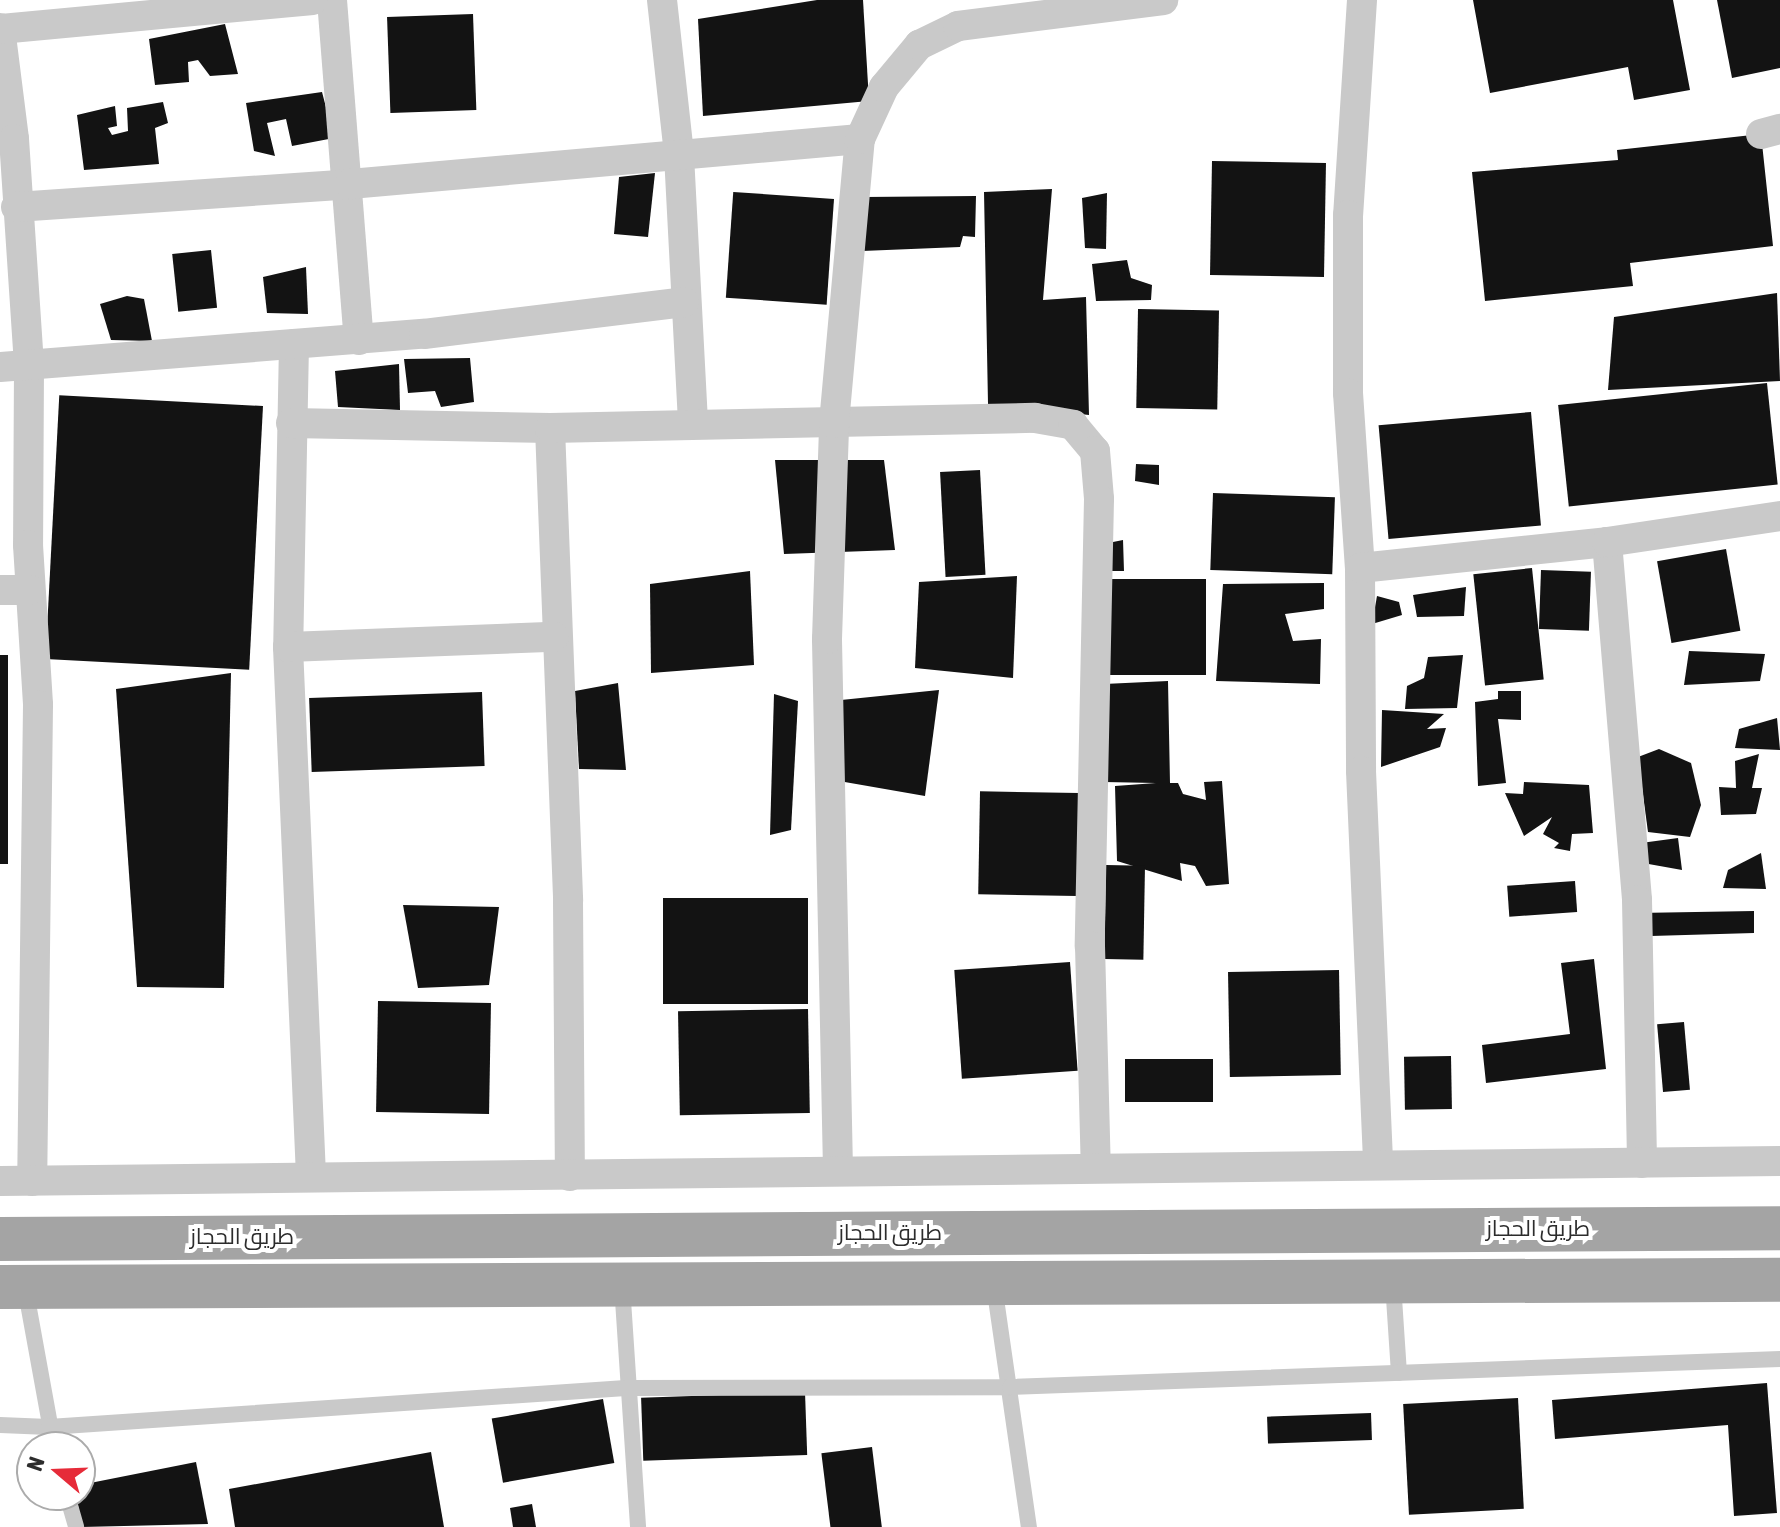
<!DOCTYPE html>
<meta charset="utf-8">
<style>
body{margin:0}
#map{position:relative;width:1780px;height:1527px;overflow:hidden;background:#fff;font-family:"Asap Condensed",Cairo,sans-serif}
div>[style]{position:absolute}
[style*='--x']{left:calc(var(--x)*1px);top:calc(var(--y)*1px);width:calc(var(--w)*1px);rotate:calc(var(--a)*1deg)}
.building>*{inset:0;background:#131313;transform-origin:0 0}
.lane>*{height:16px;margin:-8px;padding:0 8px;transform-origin:8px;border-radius:8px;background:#c9c9c9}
.street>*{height:30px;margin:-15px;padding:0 15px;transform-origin:15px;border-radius:15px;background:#c9c9c9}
.primary>*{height:44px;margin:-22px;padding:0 22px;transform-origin:22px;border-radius:22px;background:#a4a4a4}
span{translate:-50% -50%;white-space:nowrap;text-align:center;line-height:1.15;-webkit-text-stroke:8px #fff;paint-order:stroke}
.street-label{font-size:22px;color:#2c2c2c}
.north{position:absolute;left:16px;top:1431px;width:80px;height:80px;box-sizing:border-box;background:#fff;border:2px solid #ababab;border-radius:50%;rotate:289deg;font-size:22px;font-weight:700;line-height:32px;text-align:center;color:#2c2c2c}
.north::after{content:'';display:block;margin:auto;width:28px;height:36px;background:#e62b39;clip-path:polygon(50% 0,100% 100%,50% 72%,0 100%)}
</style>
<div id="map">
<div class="building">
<i style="clip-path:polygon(817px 0,863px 0,869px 101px,703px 116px,698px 19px)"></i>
<i style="clip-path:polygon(1473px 0,1673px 0,1690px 90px,1634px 100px,1628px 67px,1490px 93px)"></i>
<i style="clip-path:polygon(1717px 0,1780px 0,1780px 68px,1732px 78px)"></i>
<i style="left:473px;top:14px;width:96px;height:86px;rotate:88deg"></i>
<i style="clip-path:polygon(225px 24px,238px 74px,210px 76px,198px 60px,188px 62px,189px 82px,155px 85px,149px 39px)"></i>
<i style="clip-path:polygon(322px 92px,334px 138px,292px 146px,286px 119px,267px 123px,275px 156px,254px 151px,246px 103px)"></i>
<i style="clip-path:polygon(163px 102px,168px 123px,155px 128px,159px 164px,84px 170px,77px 115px,115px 106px,117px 126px,108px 128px,112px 135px,128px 131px,127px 108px)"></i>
<i style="clip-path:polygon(1761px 134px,1773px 246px,1630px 263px,1633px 286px,1485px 301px,1472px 172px,1618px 160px,1617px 150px)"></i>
<i style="left:1212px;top:161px;width:114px;height:114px;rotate:1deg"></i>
<i style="clip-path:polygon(655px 173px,648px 237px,614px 234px,619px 177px)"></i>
<i style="clip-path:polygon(1052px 189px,1043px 300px,1086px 297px,1089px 415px,988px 404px,984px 192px)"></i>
<i style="clip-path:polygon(1107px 193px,1106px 249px,1085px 248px,1082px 198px)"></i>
<i style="clip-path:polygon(976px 196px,975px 237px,963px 236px,960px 247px,862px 251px,864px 197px)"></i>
<i style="left:834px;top:199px;width:106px;height:101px;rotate:94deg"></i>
<i style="left:211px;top:250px;width:58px;height:39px;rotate:84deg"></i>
<i style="clip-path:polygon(1127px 260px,1131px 278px,1152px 285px,1151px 300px,1096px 301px,1092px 264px)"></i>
<i style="clip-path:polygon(306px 267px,308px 314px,267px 313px,263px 277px)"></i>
<i style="clip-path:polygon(1777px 293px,1780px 381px,1608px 390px,1614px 317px)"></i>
<i style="clip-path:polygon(127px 296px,144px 299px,152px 341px,111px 340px,100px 304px)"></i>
<i style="left:1138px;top:309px;width:81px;height:99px;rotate:1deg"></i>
<i style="clip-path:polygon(470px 358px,474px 402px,441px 407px,435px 391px,408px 393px,404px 359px)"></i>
<i style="clip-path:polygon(399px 364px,400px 410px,338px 407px,335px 371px)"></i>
<i style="left:1767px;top:383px;width:102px;height:210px;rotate:84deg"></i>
<i style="left:263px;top:406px;width:264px;height:204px;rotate:93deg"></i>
<i style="left:1531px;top:412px;width:114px;height:153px;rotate:85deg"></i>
<i style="clip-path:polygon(775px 460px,884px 460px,895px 550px,784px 554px)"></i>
<i style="clip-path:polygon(1136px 464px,1159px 465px,1159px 485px,1135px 481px)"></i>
<i style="left:980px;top:470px;width:105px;height:40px;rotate:87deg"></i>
<i style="left:1213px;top:493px;width:122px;height:77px;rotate:2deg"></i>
<i style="clip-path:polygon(1123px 540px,1124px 571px,1110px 571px,1108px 543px)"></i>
<i style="left:1726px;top:549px;width:83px;height:70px;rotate:80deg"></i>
<i style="left:1532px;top:568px;width:112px;height:59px;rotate:84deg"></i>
<i style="left:1541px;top:570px;width:50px;height:59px;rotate:2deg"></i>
<i style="clip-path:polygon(750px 571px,754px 665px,651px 673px,650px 584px)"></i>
<i style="clip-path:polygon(1017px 576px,1013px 678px,915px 668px,919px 582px)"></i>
<i style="left:1206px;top:579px;width:96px;height:98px;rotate:90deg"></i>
<i style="clip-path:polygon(1324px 583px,1324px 609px,1285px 614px,1293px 641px,1321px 639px,1320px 684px,1216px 681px,1223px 584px)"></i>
<i style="clip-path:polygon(1466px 587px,1464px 616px,1417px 617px,1413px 595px)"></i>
<i style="clip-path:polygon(1377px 596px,1399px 602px,1402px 615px,1372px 624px)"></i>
<i style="clip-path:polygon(1689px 651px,1765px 654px,1760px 681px,1684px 685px)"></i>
<i style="left:8px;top:655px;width:209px;height:8px;rotate:90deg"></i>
<i style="clip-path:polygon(1463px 655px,1457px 708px,1405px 709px,1407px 686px,1424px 678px,1428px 657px)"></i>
<i style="clip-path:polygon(231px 673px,224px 988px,137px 987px,116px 689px)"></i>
<i style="clip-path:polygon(1168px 681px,1170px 783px,1178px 783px,1183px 794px,1206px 800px,1204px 782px,1222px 781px,1229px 884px,1206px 886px,1195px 866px,1180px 863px,1182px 881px,1117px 861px,1115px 786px,1156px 783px,1104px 782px,1104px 684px)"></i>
<i style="clip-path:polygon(618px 683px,626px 770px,579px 769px,575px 691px)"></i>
<i style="clip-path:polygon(939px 690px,925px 796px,839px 781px,841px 700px)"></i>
<i style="clip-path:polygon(1498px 691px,1521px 691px,1521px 720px,1498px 719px,1506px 783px,1478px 786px,1475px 702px,1498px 699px)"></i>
<i style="left:482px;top:692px;width:74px;height:173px;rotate:88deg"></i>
<i style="clip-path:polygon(774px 694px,798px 701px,791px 830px,770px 835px)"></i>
<i style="clip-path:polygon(1382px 710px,1444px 714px,1427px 729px,1446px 728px,1440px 747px,1381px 767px)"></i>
<i style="clip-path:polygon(1777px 718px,1780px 750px,1735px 748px,1739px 729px)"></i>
<i style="clip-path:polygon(1659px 749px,1691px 763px,1701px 805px,1690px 837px,1648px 832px,1638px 757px)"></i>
<i style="clip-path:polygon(1759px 754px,1752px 788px,1762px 788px,1756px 814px,1721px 815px,1719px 787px,1736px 788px,1735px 761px)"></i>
<i style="clip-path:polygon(1524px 782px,1589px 785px,1593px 833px,1572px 834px,1570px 851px,1554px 848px,1559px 843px,1543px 834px,1552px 817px,1524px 836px,1505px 793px,1523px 794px)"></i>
<i style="left:1079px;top:793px;width:103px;height:99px;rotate:91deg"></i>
<i style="clip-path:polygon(1678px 838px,1682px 870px,1643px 863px,1641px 843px)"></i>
<i style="clip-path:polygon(1761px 853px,1766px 889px,1723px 888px,1728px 870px)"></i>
<i style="left:1106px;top:865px;width:39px;height:94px;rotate:1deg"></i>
<i style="left:1575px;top:881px;width:31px;height:68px;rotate:86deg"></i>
<i style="left:663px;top:898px;width:145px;height:106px"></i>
<i style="clip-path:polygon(403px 905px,499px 907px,489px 985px,418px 988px)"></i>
<i style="clip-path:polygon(1754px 911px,1754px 933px,1651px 936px,1637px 913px)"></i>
<i style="clip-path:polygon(1594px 959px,1606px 1069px,1486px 1083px,1482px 1045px,1570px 1034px,1561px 963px)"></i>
<i style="left:1070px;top:962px;width:109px;height:116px;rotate:86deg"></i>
<i style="left:1339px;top:970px;width:105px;height:111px;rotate:89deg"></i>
<i style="left:378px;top:1001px;width:113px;height:111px;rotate:1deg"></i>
<i style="left:808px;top:1009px;width:104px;height:130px;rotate:89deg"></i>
<i style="left:1684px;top:1022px;width:68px;height:27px;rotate:85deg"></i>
<i style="left:1451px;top:1056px;width:53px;height:47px;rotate:89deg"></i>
<i style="left:1125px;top:1059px;width:88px;height:43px"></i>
<i style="clip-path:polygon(1767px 1383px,1777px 1513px,1734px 1516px,1728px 1425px,1555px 1439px,1552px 1400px)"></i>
<i style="left:805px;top:1392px;width:63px;height:164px;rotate:88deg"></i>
<i style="left:1518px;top:1398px;width:111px;height:115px;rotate:87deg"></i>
<i style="left:603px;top:1399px;width:65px;height:113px;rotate:80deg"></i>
<i style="left:1371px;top:1413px;width:27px;height:104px;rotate:88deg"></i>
<i style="left:872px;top:1447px;width:81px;height:51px;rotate:83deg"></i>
<i style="clip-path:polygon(431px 1452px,444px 1527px,235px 1527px,229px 1489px)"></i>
<i style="clip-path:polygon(196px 1462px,208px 1524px,82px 1527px,76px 1495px,80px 1485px)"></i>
<i style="clip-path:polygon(532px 1504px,536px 1527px,513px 1527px,510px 1508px)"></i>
</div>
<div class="lane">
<i style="--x:1393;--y:1283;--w:90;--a:86.2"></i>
<i style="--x:622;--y:1285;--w:243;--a:86.2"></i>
<i style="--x:994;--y:1285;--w:245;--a:81.8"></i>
<i style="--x:25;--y:1287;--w:163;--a:79.7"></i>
<i style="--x:0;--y:1425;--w:49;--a:2.3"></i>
<i style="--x:49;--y:1427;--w:578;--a:-3.87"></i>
<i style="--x:626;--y:1388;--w:384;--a:-0.1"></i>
<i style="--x:1010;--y:1387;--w:771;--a:-2.08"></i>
<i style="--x:67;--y:1495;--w:33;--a:74"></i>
</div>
<div class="street">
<i style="--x:332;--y:0;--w:341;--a:85.5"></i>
<i style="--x:662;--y:0;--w:156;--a:83.7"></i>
<i style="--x:679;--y:155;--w:267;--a:87"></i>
<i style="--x:1362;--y:0;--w:215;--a:93.7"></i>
<i style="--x:1348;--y:215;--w:178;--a:90"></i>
<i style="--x:1348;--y:393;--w:175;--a:86.1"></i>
<i style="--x:1360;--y:568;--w:203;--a:89.7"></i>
<i style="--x:1361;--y:771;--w:394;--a:87.5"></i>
<i style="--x:0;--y:28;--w:112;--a:82.8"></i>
<i style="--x:14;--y:139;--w:227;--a:86.2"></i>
<i style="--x:29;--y:366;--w:179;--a:90.3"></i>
<i style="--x:28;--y:545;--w:160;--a:86.4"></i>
<i style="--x:38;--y:705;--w:476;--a:90.7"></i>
<i style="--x:0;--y:29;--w:314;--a:-5.3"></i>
<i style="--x:1761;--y:134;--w:20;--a:-15"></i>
<i style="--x:16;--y:207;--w:335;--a:-3.9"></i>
<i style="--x:350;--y:184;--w:512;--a:-5.04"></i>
<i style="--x:294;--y:344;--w:303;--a:91.1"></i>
<i style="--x:288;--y:647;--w:529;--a:87.51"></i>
<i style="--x:0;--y:367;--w:425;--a:-4.5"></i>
<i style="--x:424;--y:334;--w:262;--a:-7"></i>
<i style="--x:291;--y:423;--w:259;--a:1.1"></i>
<i style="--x:550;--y:428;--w:473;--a:87.8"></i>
<i style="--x:568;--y:901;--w:275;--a:89.6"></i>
<i style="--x:550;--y:428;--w:485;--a:-1.2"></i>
<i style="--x:1035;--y:418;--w:39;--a:10"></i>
<i style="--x:1073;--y:425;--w:34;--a:50"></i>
<i style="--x:1095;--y:451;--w:48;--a:85.2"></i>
<i style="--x:1099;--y:499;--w:447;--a:91.2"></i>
<i style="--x:1090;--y:946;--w:222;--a:88.5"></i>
<i style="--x:1607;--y:542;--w:359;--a:85.2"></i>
<i style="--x:1637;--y:900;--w:263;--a:88.9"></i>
<i style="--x:1360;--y:568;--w:248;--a:-6"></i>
<i style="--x:1607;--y:542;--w:175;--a:-8.5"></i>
<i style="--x:0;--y:590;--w:30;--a:0"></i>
<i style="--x:288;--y:647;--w:266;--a:-2.2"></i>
<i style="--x:838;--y:1170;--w:531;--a:-91.19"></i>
<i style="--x:827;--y:639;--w:216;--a:-88.1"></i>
<i style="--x:834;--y:423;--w:285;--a:-84.8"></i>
<i style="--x:860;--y:139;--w:57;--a:-65.2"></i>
<i style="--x:884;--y:87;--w:55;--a:-50.2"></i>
<i style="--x:919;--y:45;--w:43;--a:-26"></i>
<i style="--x:958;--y:26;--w:207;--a:-7.2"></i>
<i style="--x:0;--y:1181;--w:1780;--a:-0.64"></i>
</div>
<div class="primary">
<i style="--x:0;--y:1239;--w:1780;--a:-0.35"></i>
<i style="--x:0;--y:1287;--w:1780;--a:-0.23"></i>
</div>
<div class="street-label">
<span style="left:1538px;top:1229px">طريق الحجاز</span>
<span style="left:890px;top:1233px">طريق الحجاز</span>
<span style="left:242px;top:1237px">طريق الحجاز</span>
</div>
<div class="north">N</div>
</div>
